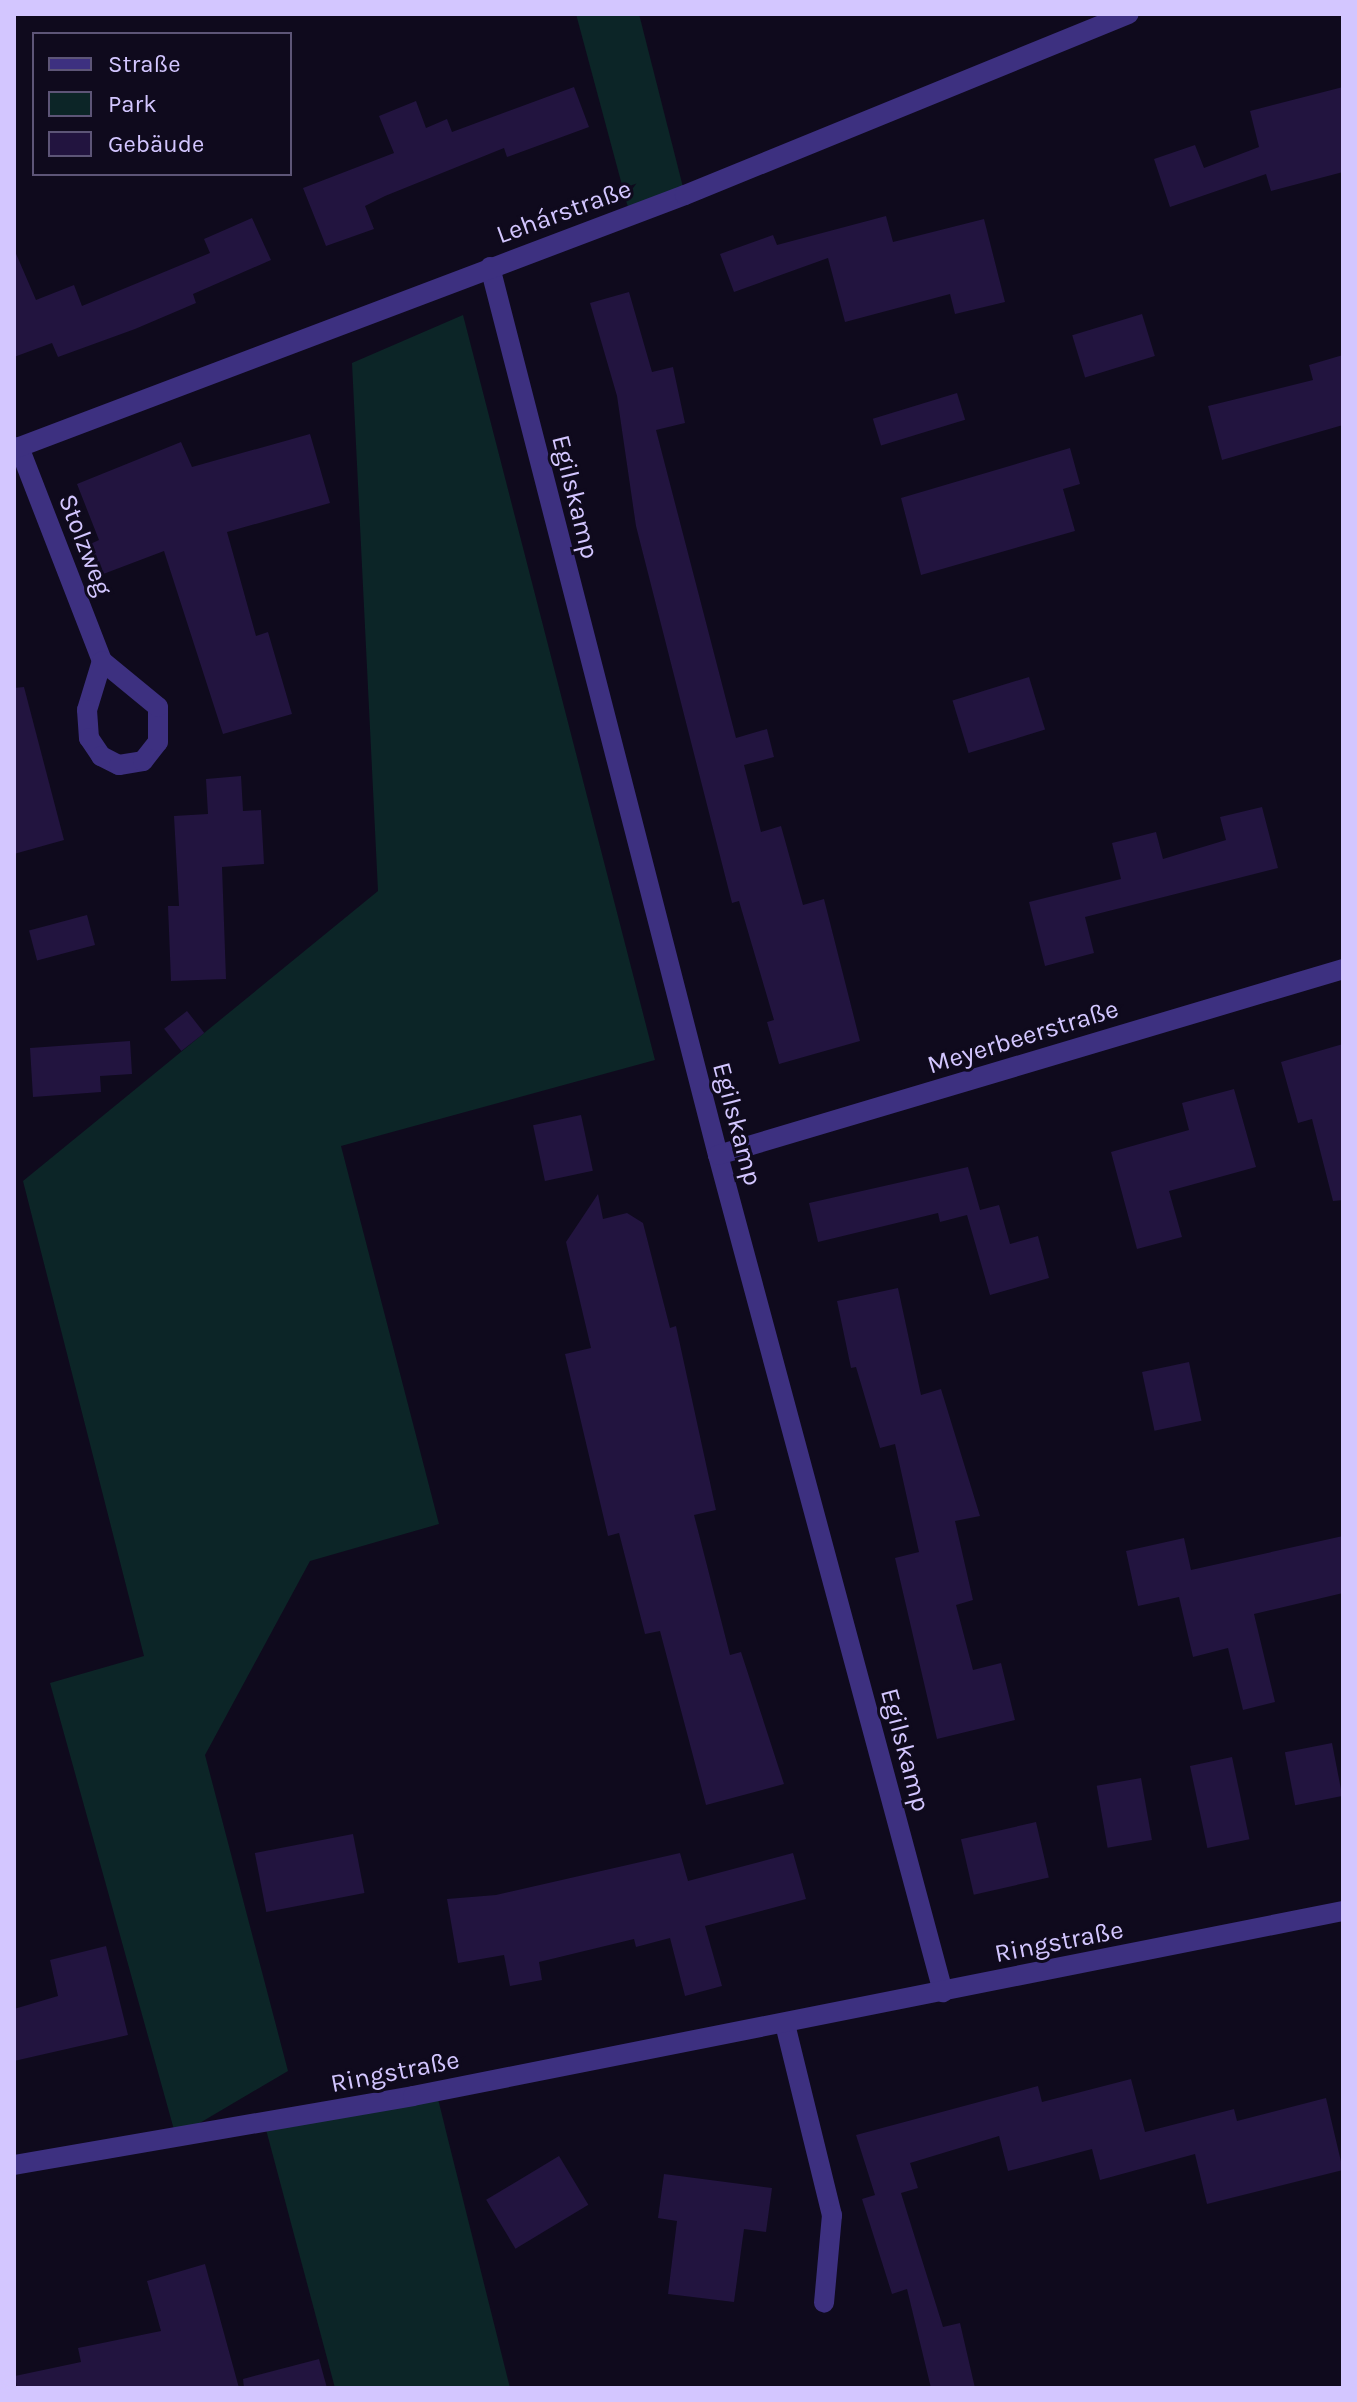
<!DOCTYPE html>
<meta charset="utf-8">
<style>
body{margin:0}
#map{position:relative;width:1357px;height:2402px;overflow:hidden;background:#0f0a1d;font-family:Karla,sans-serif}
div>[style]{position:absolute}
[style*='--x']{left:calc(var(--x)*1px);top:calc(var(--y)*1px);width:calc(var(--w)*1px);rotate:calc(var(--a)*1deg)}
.green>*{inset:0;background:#0c2527}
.building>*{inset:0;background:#22143f;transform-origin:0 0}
.street>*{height:20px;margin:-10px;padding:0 10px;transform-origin:10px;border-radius:10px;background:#3d3080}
span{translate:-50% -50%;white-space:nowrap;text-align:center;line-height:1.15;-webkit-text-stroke:6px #0f0a1d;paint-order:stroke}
.street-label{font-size:26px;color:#d3c6ff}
.frame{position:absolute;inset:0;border:16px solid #d3c6ff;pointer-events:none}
.legend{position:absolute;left:32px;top:32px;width:260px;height:144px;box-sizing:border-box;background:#0f0a1d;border:2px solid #5d5577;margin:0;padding:10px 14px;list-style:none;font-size:24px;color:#d3c6ff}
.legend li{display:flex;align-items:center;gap:16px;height:40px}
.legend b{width:40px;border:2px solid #5d5577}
</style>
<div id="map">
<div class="green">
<i style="clip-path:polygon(576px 14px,639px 14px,685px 195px,630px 215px)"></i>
<i style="clip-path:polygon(463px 315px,655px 1060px,341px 1146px,439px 1524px,310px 1561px,205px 1755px,288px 2071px,176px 2137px,50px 1683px,144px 1656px,23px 1181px,378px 891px,352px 363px)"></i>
<i style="clip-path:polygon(436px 2091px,510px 2388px,335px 2388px,264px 2122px)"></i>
</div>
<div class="building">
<i style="clip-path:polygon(574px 87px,589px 127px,507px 157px,504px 148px,385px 196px,365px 206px,374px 229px,326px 246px,303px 188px,394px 153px,379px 116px,416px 101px,426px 128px,447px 119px,452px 132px)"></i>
<i style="clip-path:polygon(1343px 87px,1343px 172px,1271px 191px,1266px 174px,1170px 207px,1154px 159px,1195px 145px,1204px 168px,1259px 147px,1250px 111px)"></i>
<i style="clip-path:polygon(886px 216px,893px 242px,984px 219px,1005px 302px,955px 314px,950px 294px,845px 322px,828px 258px,734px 292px,720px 254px,773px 235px,777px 245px)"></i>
<i style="clip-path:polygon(252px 218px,271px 260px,193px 294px,196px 303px,135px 329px,58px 357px,52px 343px,14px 357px,14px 249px,36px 300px,74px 285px,82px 306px,210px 253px,204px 239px)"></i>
<i style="clip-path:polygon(629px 292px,652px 372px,673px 367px,685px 423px,656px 430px,736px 738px,767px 729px,774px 757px,744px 765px,761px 832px,781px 826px,803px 905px,824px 899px,860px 1041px,779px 1064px,767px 1022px,774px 1020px,739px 901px,732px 903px,636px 526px,617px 396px,590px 303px)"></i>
<i style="left:1142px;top:314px;width:44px;height:73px;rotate:73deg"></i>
<i style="clip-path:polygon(1343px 355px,1343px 425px,1222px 460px,1208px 406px,1313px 380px,1309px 365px)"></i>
<i style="left:957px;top:393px;width:28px;height:88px;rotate:73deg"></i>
<i style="clip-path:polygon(310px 434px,330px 503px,227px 532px,256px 636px,268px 632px,292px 714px,223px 734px,164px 551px,98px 576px,86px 546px,99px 540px,77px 484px,181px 442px,192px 467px)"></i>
<i style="clip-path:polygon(1070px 448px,1080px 484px,1063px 489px,1075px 531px,921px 575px,901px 498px)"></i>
<i style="left:1029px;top:677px;width:55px;height:80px;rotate:73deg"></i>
<i style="clip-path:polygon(24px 687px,64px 840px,14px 854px,14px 688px)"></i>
<i style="clip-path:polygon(241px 776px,243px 811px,261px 810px,264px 864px,222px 867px,226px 979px,171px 981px,168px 906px,179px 906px,174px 816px,208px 814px,206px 779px)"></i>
<i style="clip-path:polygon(1262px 807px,1278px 868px,1085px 917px,1094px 953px,1045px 966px,1029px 902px,1121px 879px,1112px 843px,1156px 832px,1163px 859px,1226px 840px,1220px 817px)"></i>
<i style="left:87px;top:915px;width:31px;height:60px;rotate:75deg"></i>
<i style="left:187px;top:1011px;width:28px;height:29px;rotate:52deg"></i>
<i style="clip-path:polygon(130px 1041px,132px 1074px,100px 1076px,101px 1092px,33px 1097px,30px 1048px)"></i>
<i style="clip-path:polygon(1343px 1044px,1343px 1200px,1333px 1201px,1312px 1119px,1298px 1123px,1281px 1062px)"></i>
<i style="clip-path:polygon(1234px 1089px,1256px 1167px,1169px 1191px,1182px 1237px,1137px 1249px,1111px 1152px,1189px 1130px,1182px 1103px)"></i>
<i style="left:581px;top:1115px;width:57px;height:49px;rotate:78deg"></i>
<i style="clip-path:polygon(968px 1167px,980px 1210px,999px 1205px,1010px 1244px,1038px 1236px,1049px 1278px,990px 1295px,967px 1215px,940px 1222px,938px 1213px,818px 1242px,809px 1203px)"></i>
<i style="clip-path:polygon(598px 1194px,603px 1219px,627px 1213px,643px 1223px,670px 1328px,676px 1326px,716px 1510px,694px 1515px,730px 1655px,741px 1652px,784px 1784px,706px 1805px,660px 1631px,645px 1634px,619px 1533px,608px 1536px,565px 1354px,591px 1348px,566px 1242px)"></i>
<i style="clip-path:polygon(898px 1288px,921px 1395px,941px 1389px,980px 1516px,955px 1521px,973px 1600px,956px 1605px,973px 1670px,1001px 1663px,1015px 1720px,937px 1739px,895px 1558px,919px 1552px,895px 1444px,880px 1448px,856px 1367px,851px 1368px,837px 1301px)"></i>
<i style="left:1189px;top:1362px;width:60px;height:48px;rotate:78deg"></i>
<i style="clip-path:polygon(1343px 1536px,1343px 1593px,1254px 1614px,1275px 1702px,1243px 1710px,1228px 1648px,1193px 1657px,1179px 1597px,1138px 1606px,1126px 1551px,1184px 1538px,1191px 1570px)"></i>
<i style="left:1332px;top:1743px;width:54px;height:48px;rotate:79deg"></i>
<i style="left:1232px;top:1757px;width:84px;height:43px;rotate:78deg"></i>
<i style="left:1141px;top:1778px;width:63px;height:45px;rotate:80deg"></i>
<i style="left:1036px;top:1822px;width:57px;height:77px;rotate:77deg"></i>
<i style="left:353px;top:1834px;width:60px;height:100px;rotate:79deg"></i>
<i style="clip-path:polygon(680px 1853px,688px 1881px,793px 1853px,806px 1899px,705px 1926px,722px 1986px,685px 1996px,670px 1938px,636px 1947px,634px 1939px,539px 1962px,542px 1980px,510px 1986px,504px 1955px,458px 1963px,447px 1899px,496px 1895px)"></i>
<i style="clip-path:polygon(106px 1946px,128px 2035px,14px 2061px,14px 2009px,58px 1996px,50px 1960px)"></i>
<i style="clip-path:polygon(1131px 2079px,1145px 2132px,1234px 2109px,1237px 2121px,1326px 2098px,1343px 2170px,1207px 2204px,1195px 2154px,1100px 2180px,1092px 2149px,1008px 2171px,999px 2136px,910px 2163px,918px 2188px,901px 2193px,943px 2327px,960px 2323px,975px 2388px,931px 2388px,907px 2289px,892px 2294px,862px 2199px,875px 2195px,856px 2135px,1038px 2086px,1042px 2102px)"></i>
<i style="left:559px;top:2156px;width:57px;height:85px;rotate:59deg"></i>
<i style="clip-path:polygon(664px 2174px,772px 2188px,766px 2232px,744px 2229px,734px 2302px,668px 2294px,677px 2221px,658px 2218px)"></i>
<i style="clip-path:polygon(205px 2264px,239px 2388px,17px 2388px,15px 2376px,81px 2362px,78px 2348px,161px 2331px,147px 2281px)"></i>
<i style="clip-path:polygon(319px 2359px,327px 2388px,244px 2388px,243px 2379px)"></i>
</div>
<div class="street">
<i style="--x:490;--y:267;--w:917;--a:75.6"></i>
<i style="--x:718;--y:1155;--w:867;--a:74.95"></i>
<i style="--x:19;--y:447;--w:230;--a:68.8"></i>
<i style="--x:102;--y:661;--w:51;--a:107"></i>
<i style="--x:87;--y:710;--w:28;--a:86"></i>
<i style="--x:89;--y:738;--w:22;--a:56"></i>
<i style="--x:101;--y:756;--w:20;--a:27"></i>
<i style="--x:119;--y:765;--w:24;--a:-9"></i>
<i style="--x:143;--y:761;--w:24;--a:-52"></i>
<i style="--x:158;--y:742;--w:35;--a:-90"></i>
<i style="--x:158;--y:707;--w:72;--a:-140.6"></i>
<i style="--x:14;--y:449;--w:717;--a:-20.73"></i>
<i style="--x:685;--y:195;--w:479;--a:-22.2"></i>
<i style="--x:718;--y:1155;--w:652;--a:-16.57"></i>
<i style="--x:785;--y:2024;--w:197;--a:76.2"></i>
<i style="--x:832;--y:2215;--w:88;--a:95.2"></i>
<i style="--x:14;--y:2165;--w:405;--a:-9.8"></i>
<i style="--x:413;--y:2096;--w:948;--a:-11.25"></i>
</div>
<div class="street-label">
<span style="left:564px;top:212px;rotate:-20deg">Lehárstraße</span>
<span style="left:575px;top:497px;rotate:76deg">Egilskamp</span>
<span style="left:85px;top:545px;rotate:69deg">Stolzweg</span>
<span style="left:1023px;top:1037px;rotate:-17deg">Meyerbeerstraße</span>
<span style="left:737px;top:1124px;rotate:75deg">Egilskamp</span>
<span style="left:905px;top:1750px;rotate:75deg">Egilskamp</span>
<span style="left:1059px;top:1942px;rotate:-11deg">Ringstraße</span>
<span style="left:395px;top:2072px;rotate:-11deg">Ringstraße</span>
</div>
<div class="frame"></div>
<ul class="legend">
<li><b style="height:10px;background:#3d3080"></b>Straße</li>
<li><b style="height:22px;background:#0c2527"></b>Park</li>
<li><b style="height:22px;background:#22143f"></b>Gebäude</li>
</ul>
</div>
